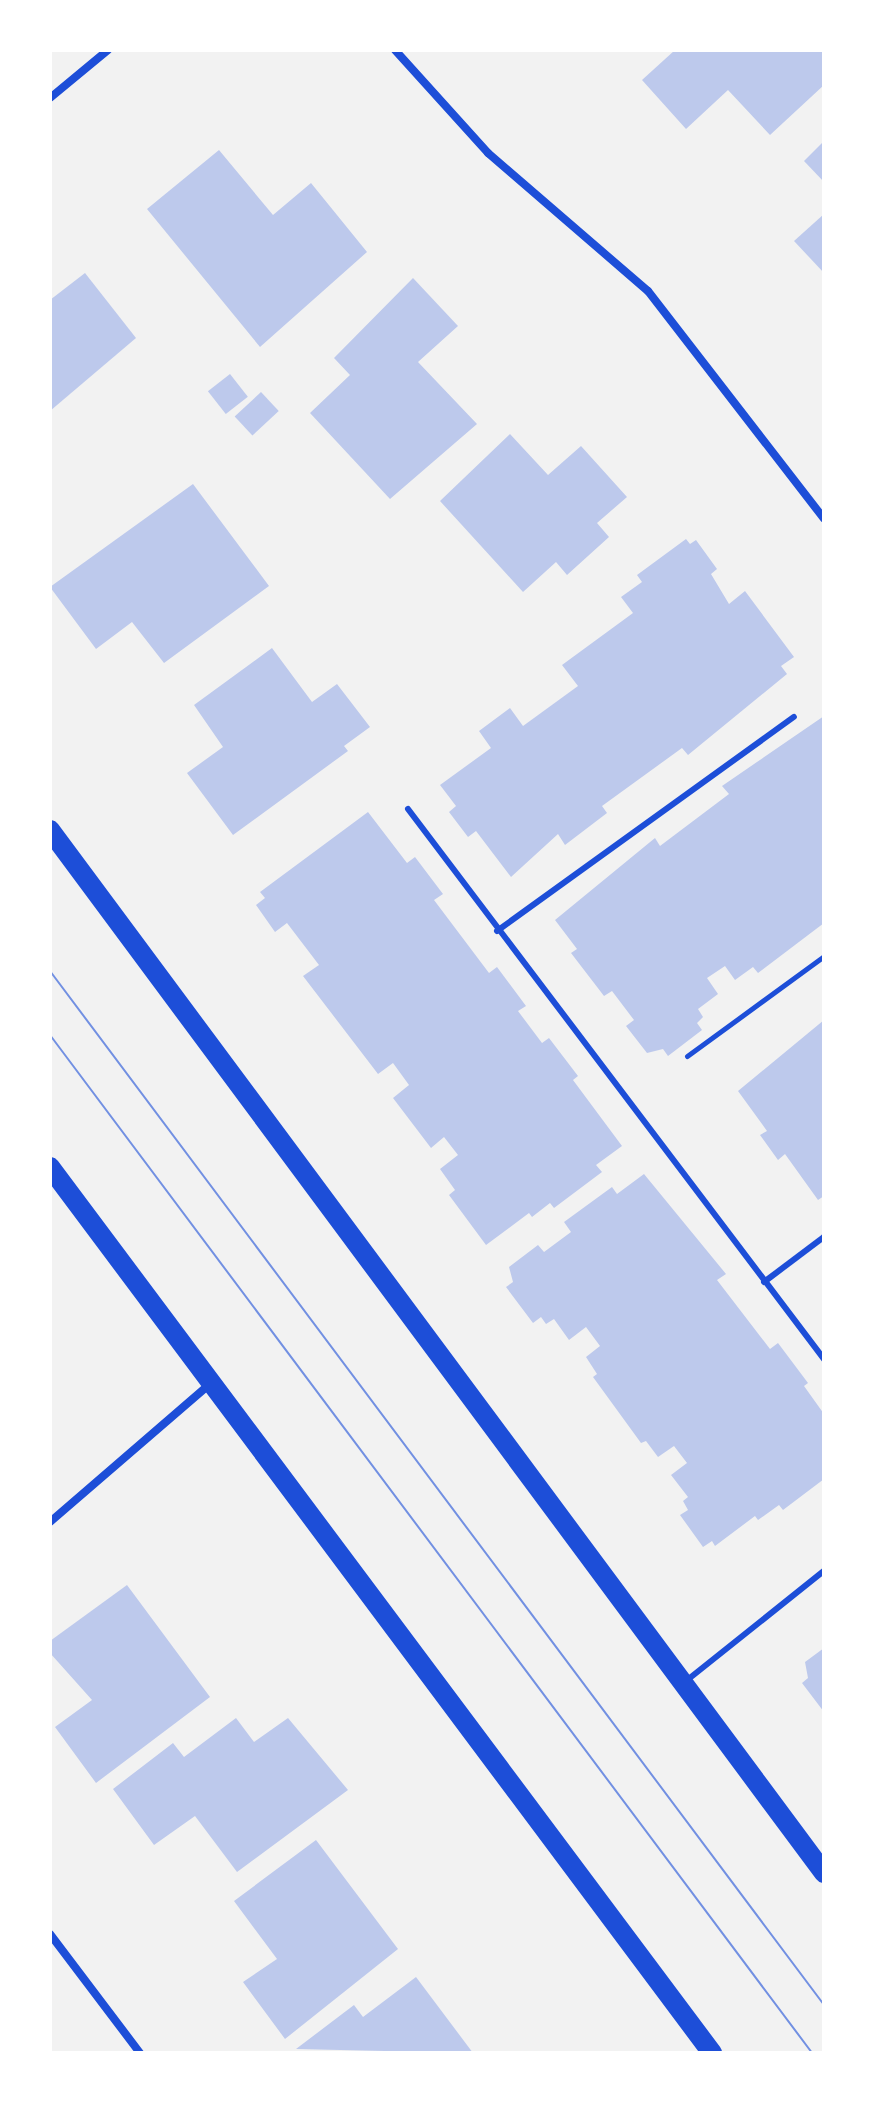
<!DOCTYPE html>
<style>
body{margin:0}
#map{position:relative;width:874px;height:2103px;overflow:hidden;background:#f2f2f2;font-family:Inter,sans-serif}
div>[style]{position:absolute}
[style*='--x']{left:calc(var(--x)*1px);top:calc(var(--y)*1px);width:calc(var(--w)*1px);rotate:calc(var(--a)*1deg)}
.building>*{inset:0;background:#bdc9ec;transform-origin:0 0}
.path>*{height:5px;margin:-2.5px;padding:0 2.5px;transform-origin:2.5px;border-radius:2.5px;background:#1d4ed8}
.service>*{height:6px;margin:-3px;padding:0 3px;transform-origin:3px;border-radius:3px;background:#1d4ed8}
.minor>*{height:8px;margin:-4px;padding:0 4px;transform-origin:4px;border-radius:4px;background:#1d4ed8}
.primary>*{height:20px;margin:-10px;padding:0 10px;transform-origin:10px;border-radius:10px;background:#1d4ed8}
.tram>*{height:2px;margin:-1px;padding:0 1px;transform-origin:1px;border-radius:1px;background:#7290e2}
span{translate:-50% -50%;white-space:nowrap;text-align:center;line-height:1.15;-webkit-text-stroke:8px #fff;paint-order:stroke}
.frame{position:absolute;inset:0;border:52px solid #fff;pointer-events:none}
</style>
<div id="map">
<div class="building">
<i style="clip-path:polygon(675px 50px,824px 50px,824px 85px,770px 135px,728px 90px,686px 129px,642px 80px)"></i>
<i style="clip-path:polygon(824px 141px,824px 182px,804px 161px)"></i>
<i style="clip-path:polygon(219px 150px,273px 215px,311px 183px,367px 252px,260px 347px,147px 209px)"></i>
<i style="clip-path:polygon(824px 214px,824px 273px,794px 241px)"></i>
<i style="clip-path:polygon(85px 273px,136px 338px,50px 411px,50px 300px)"></i>
<i style="clip-path:polygon(413px 278px,458px 326px,418px 362px,477px 424px,390px 499px,310px 413px,350px 375px,334px 358px)"></i>
<i style="left:230px;top:374px;width:29px;height:28px;rotate:52deg"></i>
<i style="left:261px;top:392px;width:26px;height:36px;rotate:47deg"></i>
<i style="clip-path:polygon(510px 434px,548px 475px,581px 446px,627px 497px,597px 523px,609px 537px,567px 575px,556px 562px,523px 592px,440px 501px)"></i>
<i style="clip-path:polygon(193px 484px,269px 586px,164px 663px,132px 622px,96px 649px,50px 587px)"></i>
<i style="clip-path:polygon(686px 539px,690px 544px,696px 540px,717px 569px,711px 574px,729px 604px,745px 591px,794px 657px,781px 666px,787px 674px,688px 755px,682px 748px,602px 806px,607px 813px,565px 845px,558px 834px,511px 877px,476px 831px,468px 837px,449px 812px,456px 806px,440px 785px,491px 748px,479px 731px,510px 708px,523px 726px,578px 686px,562px 665px,633px 613px,621px 597px,642px 582px,637px 575px)"></i>
<i style="clip-path:polygon(272px 648px,312px 702px,337px 684px,370px 727px,344px 746px,348px 751px,233px 835px,187px 773px,223px 747px,194px 705px)"></i>
<i style="clip-path:polygon(824px 716px,824px 923px,758px 973px,753px 967px,735px 980px,725px 966px,707px 978px,718px 994px,698px 1009px,703px 1017px,697px 1023px,702px 1030px,668px 1056px,663px 1049px,647px 1053px,626px 1026px,634px 1020px,612px 991px,604px 996px,571px 953px,577px 949px,555px 920px,655px 838px,660px 846px,729px 794px,722px 786px)"></i>
<i style="clip-path:polygon(368px 812px,407px 863px,415px 857px,443px 894px,434px 900px,489px 973px,497px 967px,526px 1006px,518px 1011px,542px 1043px,549px 1038px,578px 1076px,573px 1080px,622px 1146px,596px 1165px,602px 1172px,554px 1208px,550px 1203px,532px 1217px,529px 1213px,486px 1245px,449px 1195px,455px 1190px,440px 1169px,458px 1155px,444px 1137px,431px 1148px,393px 1098px,409px 1085px,393px 1063px,378px 1074px,303px 976px,319px 965px,287px 923px,275px 932px,256px 905px,265px 898px,260px 892px)"></i>
<i style="clip-path:polygon(824px 1020px,824px 1196px,818px 1200px,785px 1154px,778px 1160px,760px 1135px,767px 1131px,738px 1091px)"></i>
<i style="clip-path:polygon(644px 1174px,726px 1274px,717px 1280px,770px 1349px,778px 1343px,808px 1383px,804px 1386px,824px 1414px,824px 1479px,783px 1510px,779px 1505px,758px 1520px,755px 1516px,715px 1546px,712px 1541px,703px 1547px,680px 1515px,688px 1510px,683px 1501px,688px 1497px,671px 1475px,687px 1463px,674px 1446px,658px 1457px,646px 1441px,641px 1443px,593px 1377px,597px 1374px,586px 1357px,600px 1346px,586px 1327px,569px 1340px,554px 1319px,546px 1324px,541px 1317px,533px 1323px,506px 1287px,513px 1282px,509px 1267px,538px 1245px,544px 1252px,571px 1232px,564px 1222px,612px 1187px,617px 1194px)"></i>
<i style="clip-path:polygon(127px 1585px,210px 1697px,96px 1783px,55px 1727px,92px 1700px,50px 1653px,50px 1641px)"></i>
<i style="clip-path:polygon(824px 1648px,824px 1712px,802px 1683px,808px 1678px,805px 1662px)"></i>
<i style="clip-path:polygon(236px 1718px,254px 1742px,288px 1718px,348px 1790px,237px 1872px,195px 1816px,154px 1845px,113px 1789px,173px 1743px,184px 1757px)"></i>
<i style="clip-path:polygon(316px 1840px,398px 1949px,285px 2039px,243px 1982px,277px 1959px,234px 1901px)"></i>
<i style="clip-path:polygon(416px 1977px,473px 2053px,296px 2049px,354px 2005px,363px 2017px)"></i>
</div>
<div class="path">
<i style="--x:687;--y:1056;--w:170;--a:-36.1"></i>
</div>
<div class="service">
<i style="--x:408;--y:809;--w:690;--a:52.9"></i>
<i style="--x:497;--y:931;--w:366;--a:-35.8"></i>
<i style="--x:764;--y:1282;--w:75;--a:-36.9"></i>
<i style="--x:686;--y:1681;--w:176;--a:-38.6"></i>
</div>
<div class="minor">
<i style="--x:395;--y:50;--w:139;--a:47.9"></i>
<i style="--x:488;--y:153;--w:211;--a:40.8"></i>
<i style="--x:648;--y:291;--w:288;--a:52.3"></i>
<i style="--x:50;--y:98;--w:75;--a:-39.6"></i>
<i style="--x:50;--y:1522;--w:211;--a:-40.8"></i>
<i style="--x:50;--y:1934;--w:149;--a:52.9"></i>
</div>
<div class="primary">
<i style="--x:50;--y:830;--w:1299;--a:53.42"></i>
<i style="--x:50;--y:1167;--w:1106;--a:53.23"></i>
</div>
<div class="tram">
<i style="--x:50;--y:971;--w:1292;--a:53.18"></i>
<i style="--x:50;--y:1035;--w:1272;--a:53.18"></i>
</div>
<div class="frame"></div>
</div>
